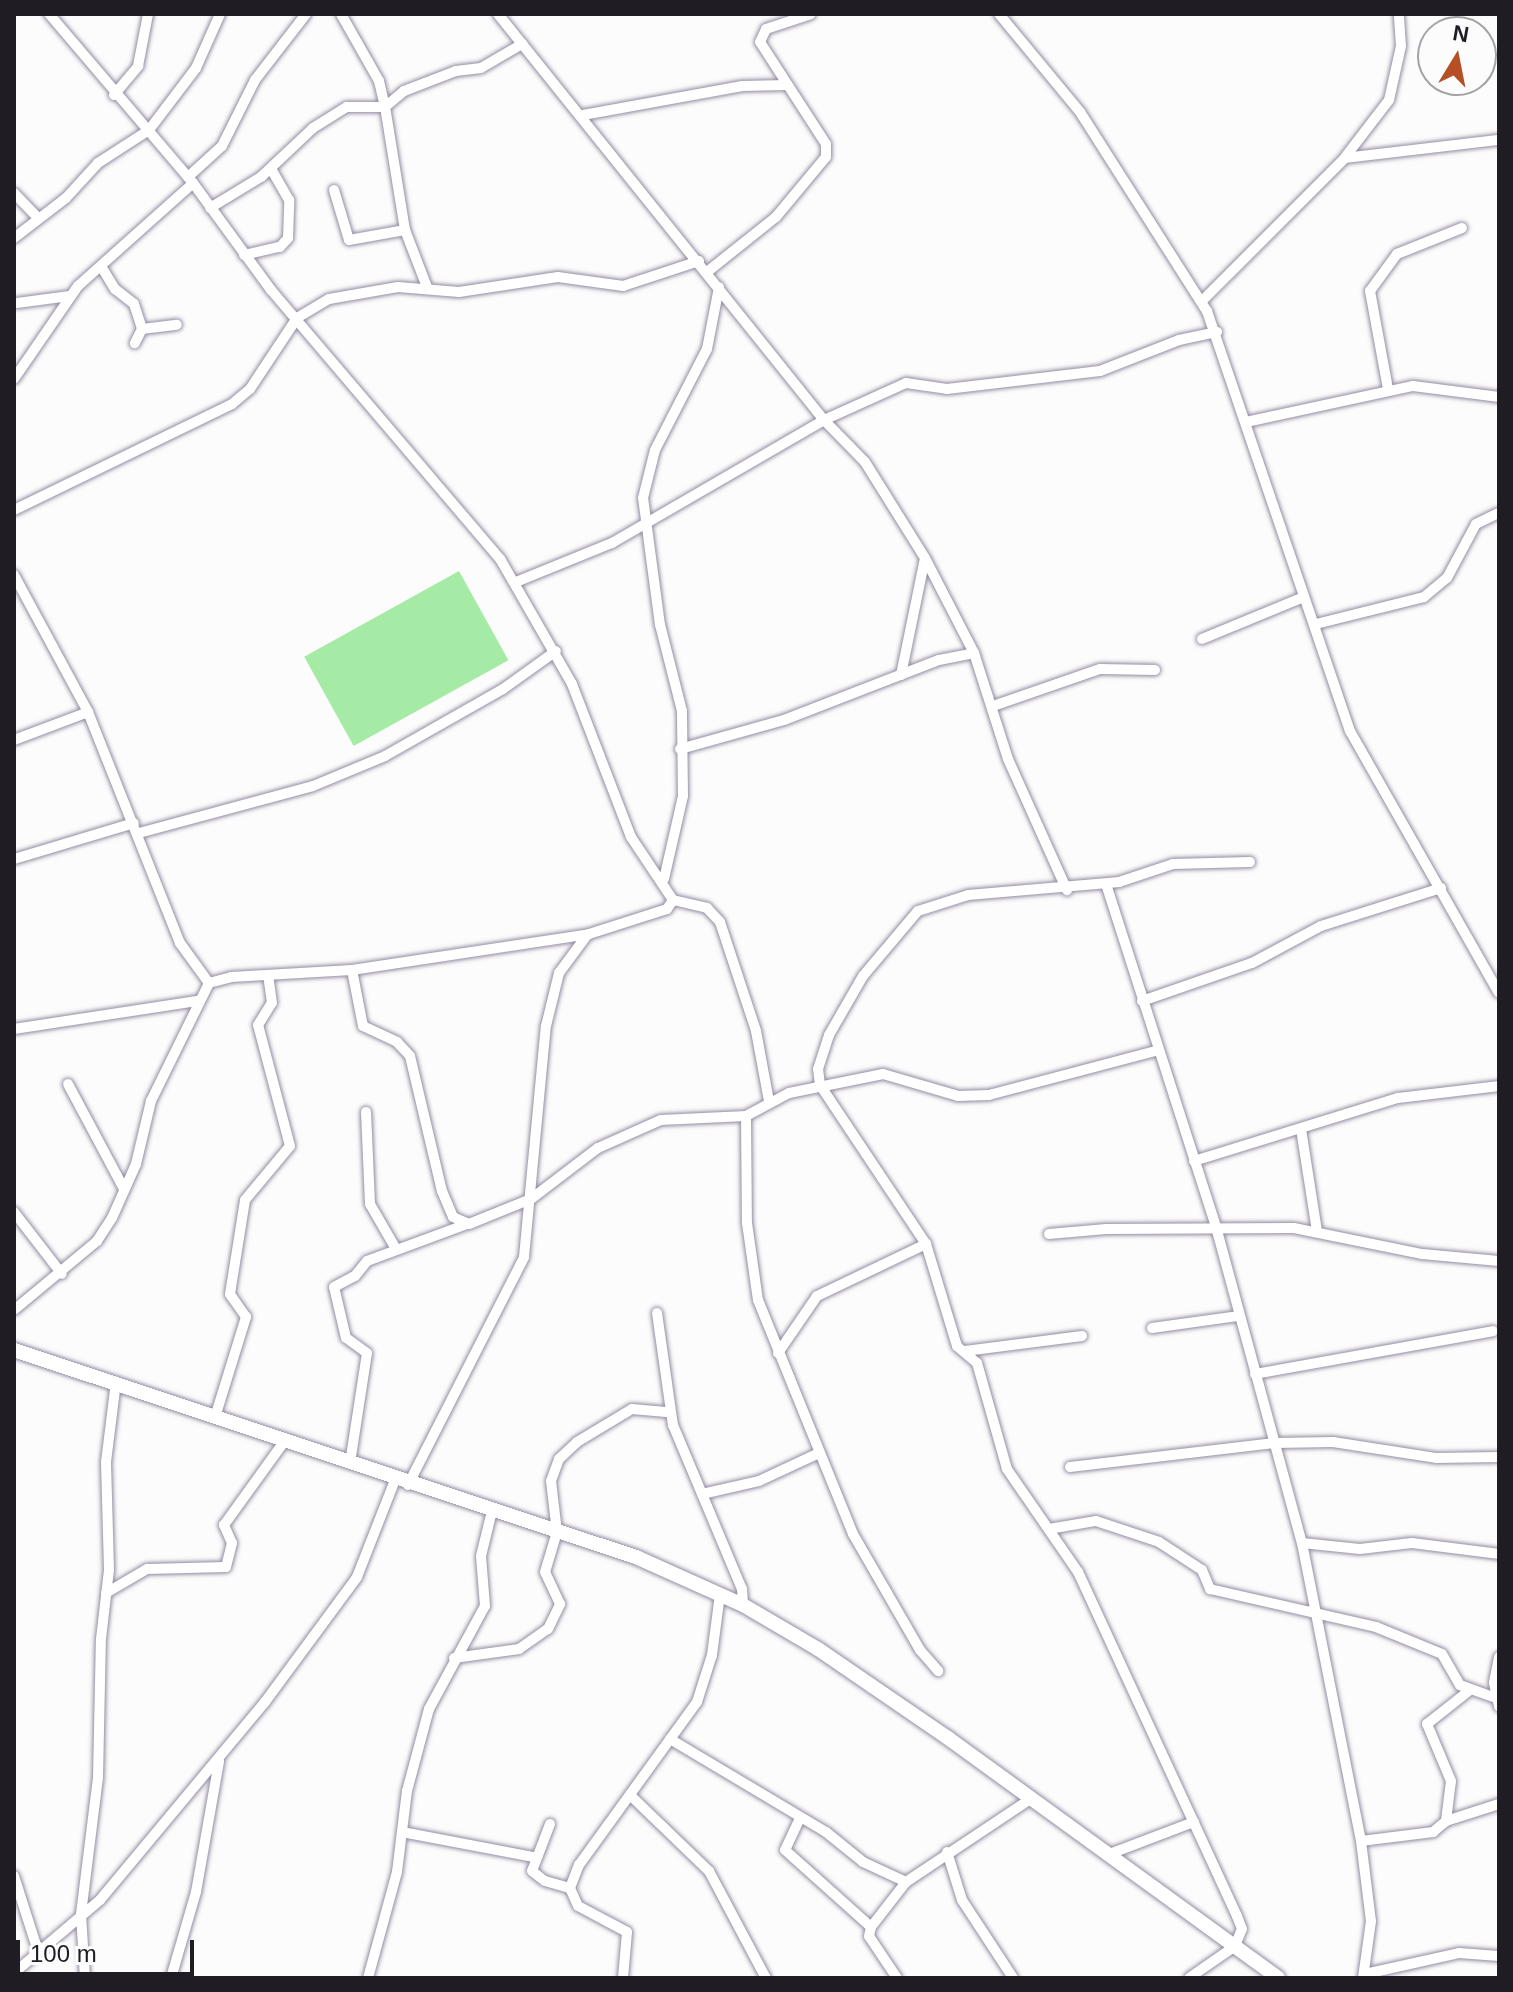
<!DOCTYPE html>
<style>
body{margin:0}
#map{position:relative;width:1513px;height:1992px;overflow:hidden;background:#fcfcfc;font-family:Arial,sans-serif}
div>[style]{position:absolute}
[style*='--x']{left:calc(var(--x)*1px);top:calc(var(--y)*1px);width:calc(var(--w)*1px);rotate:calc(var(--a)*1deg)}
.green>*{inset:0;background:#a6eba5;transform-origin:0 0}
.roads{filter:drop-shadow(0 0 2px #948ca2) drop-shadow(0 0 2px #948ca2)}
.street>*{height:10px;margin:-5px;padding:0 5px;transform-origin:5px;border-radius:5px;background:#fff}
.secondary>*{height:14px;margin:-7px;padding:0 7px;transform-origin:7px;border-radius:7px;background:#fff}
span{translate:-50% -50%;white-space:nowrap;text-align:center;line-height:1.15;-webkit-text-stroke:8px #fcfcfc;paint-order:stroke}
.frame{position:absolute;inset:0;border:16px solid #1f1c24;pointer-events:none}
.north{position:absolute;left:1417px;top:16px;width:80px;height:80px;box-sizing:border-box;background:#fcfcfc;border:2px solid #a4a2a6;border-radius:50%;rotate:10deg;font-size:22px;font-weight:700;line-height:32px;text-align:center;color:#1f1c24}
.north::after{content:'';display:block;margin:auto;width:28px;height:36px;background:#b64f26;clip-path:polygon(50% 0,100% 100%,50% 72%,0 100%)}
.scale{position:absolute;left:16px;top:1940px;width:178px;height:36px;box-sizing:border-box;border:4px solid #1f1c24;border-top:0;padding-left:10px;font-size:24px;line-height:28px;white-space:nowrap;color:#1f1c24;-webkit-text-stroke:6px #fcfcfc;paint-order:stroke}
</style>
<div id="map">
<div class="green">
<i style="left:459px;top:571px;width:102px;height:177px;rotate:61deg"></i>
</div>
<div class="roads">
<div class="street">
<i style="--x:498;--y:14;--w:521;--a:51.24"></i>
<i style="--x:824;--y:420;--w:59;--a:45.7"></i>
<i style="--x:865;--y:462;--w:113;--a:58"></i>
<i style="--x:925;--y:558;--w:107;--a:62.7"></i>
<i style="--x:974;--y:653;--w:111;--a:72.2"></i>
<i style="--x:1008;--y:759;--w:144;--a:65.8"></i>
<i style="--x:999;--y:14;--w:127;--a:50.4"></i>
<i style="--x:1080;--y:112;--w:236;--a:57.5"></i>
<i style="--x:1207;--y:311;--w:444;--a:71.2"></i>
<i style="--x:1350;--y:731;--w:301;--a:60.4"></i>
<i style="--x:114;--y:95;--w:38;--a:-50"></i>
<i style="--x:138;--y:66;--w:53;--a:-79.1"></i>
<i style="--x:583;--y:115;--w:162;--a:-10.3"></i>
<i style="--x:742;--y:86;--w:44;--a:-1.3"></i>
<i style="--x:1346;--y:156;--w:71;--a:-52.5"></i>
<i style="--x:1389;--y:100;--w:55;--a:-77.5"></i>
<i style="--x:1401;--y:46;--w:32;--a:-94"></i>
<i style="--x:188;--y:177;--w:46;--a:-42.4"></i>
<i style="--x:222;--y:146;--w:74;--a:-63.4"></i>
<i style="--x:255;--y:80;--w:83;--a:-52.3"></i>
<i style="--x:334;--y:190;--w:52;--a:73.3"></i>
<i style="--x:349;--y:240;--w:57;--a:-10.1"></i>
<i style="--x:14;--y:193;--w:35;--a:46"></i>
<i style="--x:210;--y:208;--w:60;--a:-31.3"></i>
<i style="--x:261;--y:177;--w:71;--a:-43.3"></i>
<i style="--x:313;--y:128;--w:40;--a:-32"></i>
<i style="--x:347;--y:107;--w:38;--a:0"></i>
<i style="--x:385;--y:107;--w:27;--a:-103"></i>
<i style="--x:379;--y:81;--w:77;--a:-119.6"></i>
<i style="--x:14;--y:238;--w:66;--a:-37.6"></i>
<i style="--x:66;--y:198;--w:47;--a:-47.6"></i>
<i style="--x:98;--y:163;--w:61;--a:-32.9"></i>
<i style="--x:149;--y:130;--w:78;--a:-52.8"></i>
<i style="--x:196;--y:68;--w:59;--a:-66"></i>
<i style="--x:244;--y:255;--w:37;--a:-13"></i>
<i style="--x:280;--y:247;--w:12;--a:-48"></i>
<i style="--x:288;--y:238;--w:38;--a:-88"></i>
<i style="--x:289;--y:200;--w:36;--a:-120"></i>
<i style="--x:101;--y:266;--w:27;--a:59"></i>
<i style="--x:115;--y:289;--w:24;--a:38"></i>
<i style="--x:134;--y:304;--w:26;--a:72"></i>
<i style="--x:142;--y:329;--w:16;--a:117"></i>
<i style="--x:707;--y:272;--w:88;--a:-38.6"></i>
<i style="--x:776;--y:217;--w:78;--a:-50.2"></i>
<i style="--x:826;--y:157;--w:13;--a:-90"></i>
<i style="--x:826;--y:144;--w:121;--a:-122.9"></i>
<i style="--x:760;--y:42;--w:14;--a:-65"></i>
<i style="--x:766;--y:29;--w:47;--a:-18.4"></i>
<i style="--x:427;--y:287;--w:61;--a:-111.1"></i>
<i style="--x:405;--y:230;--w:125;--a:-99.2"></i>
<i style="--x:385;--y:107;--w:25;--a:-40"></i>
<i style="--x:404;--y:91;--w:56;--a:-21"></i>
<i style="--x:456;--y:71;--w:25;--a:-7"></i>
<i style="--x:481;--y:68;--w:48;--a:-30.3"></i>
<i style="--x:1202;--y:301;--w:202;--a:-45"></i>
<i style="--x:1345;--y:158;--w:155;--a:-6.7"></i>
<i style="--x:17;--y:303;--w:53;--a:-7.5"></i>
<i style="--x:142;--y:329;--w:35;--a:-7"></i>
<i style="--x:14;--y:379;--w:113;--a:-55.5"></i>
<i style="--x:78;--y:286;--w:154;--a:-41.8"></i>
<i style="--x:1388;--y:389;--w:100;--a:-100.4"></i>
<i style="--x:1370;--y:291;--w:46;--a:-53.9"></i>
<i style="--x:1397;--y:254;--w:70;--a:-21.8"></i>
<i style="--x:1246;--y:422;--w:171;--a:-12.2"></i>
<i style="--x:1413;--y:386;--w:87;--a:7.3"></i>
<i style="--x:14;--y:510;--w:242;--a:-25.9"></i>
<i style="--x:232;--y:404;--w:23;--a:-40"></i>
<i style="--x:250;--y:389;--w:85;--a:-56.5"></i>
<i style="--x:297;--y:318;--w:37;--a:-31"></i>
<i style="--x:329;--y:299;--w:70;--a:-9.9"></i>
<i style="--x:398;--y:287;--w:61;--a:4.7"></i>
<i style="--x:459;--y:292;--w:100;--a:-8.6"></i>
<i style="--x:558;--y:277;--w:66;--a:7.9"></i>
<i style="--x:623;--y:286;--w:80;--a:-18.2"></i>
<i style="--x:14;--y:575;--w:156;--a:61.6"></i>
<i style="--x:88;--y:712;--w:249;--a:68.3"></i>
<i style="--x:180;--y:943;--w:49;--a:54.1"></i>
<i style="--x:516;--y:582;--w:104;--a:-22.1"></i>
<i style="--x:612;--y:543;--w:245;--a:-30.1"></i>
<i style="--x:824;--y:420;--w:90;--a:-24.3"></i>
<i style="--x:906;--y:383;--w:41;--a:8.3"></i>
<i style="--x:947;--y:389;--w:154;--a:-6.7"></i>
<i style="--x:1100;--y:371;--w:85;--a:-21.4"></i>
<i style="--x:1179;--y:340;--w:39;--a:-12"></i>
<i style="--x:1316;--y:624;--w:111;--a:-14"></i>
<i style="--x:1424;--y:597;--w:30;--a:-40"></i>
<i style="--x:1447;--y:578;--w:61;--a:-61.8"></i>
<i style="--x:1476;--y:524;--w:25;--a:-26"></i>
<i style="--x:1202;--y:639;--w:110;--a:-22.4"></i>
<i style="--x:901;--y:675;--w:119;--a:-78.4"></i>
<i style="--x:993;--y:706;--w:113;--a:-19.1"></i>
<i style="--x:1100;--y:669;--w:55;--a:1"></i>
<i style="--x:14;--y:740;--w:79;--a:-20.7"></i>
<i style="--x:680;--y:749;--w:108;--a:-15.6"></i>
<i style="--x:784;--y:720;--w:166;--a:-21.2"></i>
<i style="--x:939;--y:660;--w:36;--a:-11"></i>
<i style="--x:139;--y:833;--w:180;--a:-15.1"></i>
<i style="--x:313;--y:786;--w:78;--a:-22.6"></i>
<i style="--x:385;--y:756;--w:136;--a:-29.6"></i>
<i style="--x:503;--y:689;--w:65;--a:-35.6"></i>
<i style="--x:14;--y:859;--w:125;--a:-16.7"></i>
<i style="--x:664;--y:879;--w:85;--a:-77.1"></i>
<i style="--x:683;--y:796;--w:85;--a:-90.7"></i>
<i style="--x:682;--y:711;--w:89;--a:-104.3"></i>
<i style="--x:660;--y:625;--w:128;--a:-97.6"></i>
<i style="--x:643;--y:498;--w:49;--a:-76"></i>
<i style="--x:655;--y:450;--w:114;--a:-62.8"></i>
<i style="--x:707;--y:349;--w:63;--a:-79"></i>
<i style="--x:1106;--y:884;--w:360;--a:72.2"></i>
<i style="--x:1216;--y:1227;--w:327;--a:74.8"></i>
<i style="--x:1302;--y:1543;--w:304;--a:78.8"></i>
<i style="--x:1361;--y:1841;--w:81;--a:82.9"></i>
<i style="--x:1371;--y:1921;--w:58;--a:98"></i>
<i style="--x:673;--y:900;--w:35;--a:13"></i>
<i style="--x:707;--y:908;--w:19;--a:47"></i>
<i style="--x:720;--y:922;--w:115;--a:71.7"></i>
<i style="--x:756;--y:1031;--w:71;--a:79.5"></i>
<i style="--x:352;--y:970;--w:57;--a:78.9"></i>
<i style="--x:363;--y:1026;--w:38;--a:25"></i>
<i style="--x:397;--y:1042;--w:19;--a:47"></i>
<i style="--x:410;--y:1056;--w:139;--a:76.7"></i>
<i style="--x:442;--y:1191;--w:28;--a:67"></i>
<i style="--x:453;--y:1217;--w:17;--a:24"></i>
<i style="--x:469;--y:1224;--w:67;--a:-22"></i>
<i style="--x:531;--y:1199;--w:84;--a:-37.3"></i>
<i style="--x:598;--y:1148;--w:69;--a:-24"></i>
<i style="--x:661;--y:1120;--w:85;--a:-2.7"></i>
<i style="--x:746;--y:1116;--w:49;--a:-28.1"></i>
<i style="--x:789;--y:1093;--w:96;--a:-11.4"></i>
<i style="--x:883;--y:1074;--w:78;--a:16.3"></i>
<i style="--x:958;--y:1096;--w:31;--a:-2"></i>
<i style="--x:989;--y:1095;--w:173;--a:-14.8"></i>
<i style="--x:1142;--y:1001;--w:116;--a:-19.1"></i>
<i style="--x:1252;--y:963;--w:78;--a:-28.2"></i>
<i style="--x:1321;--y:926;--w:126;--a:-17.6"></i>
<i style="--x:14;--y:1029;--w:185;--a:-8.7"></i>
<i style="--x:68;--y:1084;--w:119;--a:61.9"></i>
<i style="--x:366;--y:1112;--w:92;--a:87.5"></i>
<i style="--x:370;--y:1204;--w:52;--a:60"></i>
<i style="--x:746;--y:1116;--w:107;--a:89.5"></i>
<i style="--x:747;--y:1223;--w:78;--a:81.9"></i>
<i style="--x:758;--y:1300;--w:253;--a:67.9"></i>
<i style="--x:853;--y:1534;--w:134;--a:60"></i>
<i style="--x:920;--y:1650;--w:28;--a:49"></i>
<i style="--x:1301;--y:1129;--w:103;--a:81.1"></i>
<i style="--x:1194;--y:1161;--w:214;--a:-17.2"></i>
<i style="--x:1398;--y:1098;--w:102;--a:-6.8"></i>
<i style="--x:14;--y:1212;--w:78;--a:52.3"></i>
<i style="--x:1049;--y:1234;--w:57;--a:-5"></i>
<i style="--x:1106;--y:1229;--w:188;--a:-0.3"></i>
<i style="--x:1294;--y:1228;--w:131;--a:11.5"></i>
<i style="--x:1422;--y:1254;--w:77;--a:5.2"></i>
<i style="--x:14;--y:1310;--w:108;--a:-39.7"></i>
<i style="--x:97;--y:1241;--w:27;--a:-57"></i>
<i style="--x:112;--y:1218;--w:59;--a:-66"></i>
<i style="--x:136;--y:1164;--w:65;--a:-76.6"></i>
<i style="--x:151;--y:1101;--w:131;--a:-63.8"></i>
<i style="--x:209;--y:983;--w:23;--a:-15"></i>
<i style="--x:231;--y:977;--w:121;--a:-3.3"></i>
<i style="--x:352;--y:970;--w:240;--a:-8.6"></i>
<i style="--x:589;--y:934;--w:82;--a:-17.8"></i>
<i style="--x:667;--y:909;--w:11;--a:-56"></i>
<i style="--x:673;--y:900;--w:76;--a:-123.7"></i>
<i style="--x:631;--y:837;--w:164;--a:-111.1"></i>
<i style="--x:572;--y:684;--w:144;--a:-119.9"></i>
<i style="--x:500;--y:559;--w:353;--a:-130.4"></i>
<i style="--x:271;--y:290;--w:132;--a:-126.1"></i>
<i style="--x:193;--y:183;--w:222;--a:-130.4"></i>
<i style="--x:657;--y:1313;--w:113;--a:81.9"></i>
<i style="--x:673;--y:1425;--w:178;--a:67.2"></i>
<i style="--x:742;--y:1589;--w:16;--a:86"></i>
<i style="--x:1152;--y:1328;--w:88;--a:-7.9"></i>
<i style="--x:965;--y:1351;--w:118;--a:-7.3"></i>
<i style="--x:778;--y:1353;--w:69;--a:-55.6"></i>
<i style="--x:817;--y:1296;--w:121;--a:-25.5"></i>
<i style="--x:1255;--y:1374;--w:242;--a:-10.2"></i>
<i style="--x:216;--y:1414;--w:102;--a:-72.8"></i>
<i style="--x:246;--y:1317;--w:28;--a:-125"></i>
<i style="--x:230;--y:1294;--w:95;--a:-80.9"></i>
<i style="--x:245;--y:1200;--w:70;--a:-50.2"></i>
<i style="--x:290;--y:1146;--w:125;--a:-104.8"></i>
<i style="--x:258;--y:1025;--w:26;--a:-58"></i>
<i style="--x:272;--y:1003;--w:27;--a:-98"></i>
<i style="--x:350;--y:1463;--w:111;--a:-81.2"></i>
<i style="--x:367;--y:1353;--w:26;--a:-144"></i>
<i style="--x:346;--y:1338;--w:52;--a:-103.2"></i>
<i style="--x:334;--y:1287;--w:24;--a:-28"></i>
<i style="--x:355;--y:1276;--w:19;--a:-51"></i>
<i style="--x:367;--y:1261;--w:107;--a:-20.3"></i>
<i style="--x:1070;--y:1467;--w:206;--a:-6.7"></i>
<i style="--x:1275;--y:1443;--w:58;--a:-1"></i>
<i style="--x:1333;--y:1442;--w:104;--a:8.8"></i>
<i style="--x:1436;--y:1458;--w:63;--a:-0.9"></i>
<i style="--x:408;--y:1485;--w:256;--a:-63"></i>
<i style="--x:524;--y:1257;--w:232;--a:-84.6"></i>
<i style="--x:546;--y:1026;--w:55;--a:-76.2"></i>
<i style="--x:559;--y:973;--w:47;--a:-53.6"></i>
<i style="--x:702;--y:1494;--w:58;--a:-12.8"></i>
<i style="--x:759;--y:1481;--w:66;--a:-25"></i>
<i style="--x:1049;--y:1529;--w:48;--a:-9.7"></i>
<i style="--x:1096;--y:1521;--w:66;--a:18.4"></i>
<i style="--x:1159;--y:1542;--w:51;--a:33.1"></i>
<i style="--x:1202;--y:1570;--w:21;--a:67"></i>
<i style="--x:1210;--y:1589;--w:170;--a:12.9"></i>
<i style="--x:1376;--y:1627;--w:71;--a:22.2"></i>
<i style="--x:1442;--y:1654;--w:36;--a:60"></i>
<i style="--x:1460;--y:1685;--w:37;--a:20"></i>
<i style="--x:1302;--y:1543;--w:58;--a:5.9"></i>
<i style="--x:1360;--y:1549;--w:52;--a:-6.6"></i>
<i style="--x:1412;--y:1543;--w:88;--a:7.2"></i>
<i style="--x:106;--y:1593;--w:48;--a:-30.3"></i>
<i style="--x:147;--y:1569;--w:79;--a:-1.5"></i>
<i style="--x:226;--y:1567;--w:25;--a:-76"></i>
<i style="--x:232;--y:1543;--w:20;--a:-114"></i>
<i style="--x:224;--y:1525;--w:106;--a:-54.2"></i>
<i style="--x:1499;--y:1657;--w:26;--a:101"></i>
<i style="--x:1494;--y:1683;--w:24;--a:78"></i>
<i style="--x:454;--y:1658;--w:66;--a:-7.9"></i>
<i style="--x:519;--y:1649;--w:35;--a:-35"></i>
<i style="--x:548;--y:1629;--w:28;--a:-64"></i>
<i style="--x:560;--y:1604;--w:35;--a:-115"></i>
<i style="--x:545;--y:1572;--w:42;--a:-73.3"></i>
<i style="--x:557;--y:1532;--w:51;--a:-96.7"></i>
<i style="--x:551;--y:1481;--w:23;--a:-70"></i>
<i style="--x:559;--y:1459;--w:25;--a:-43"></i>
<i style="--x:577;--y:1442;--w:64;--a:-31"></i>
<i style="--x:632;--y:1409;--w:37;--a:5"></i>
<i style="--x:670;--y:1739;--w:182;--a:30.8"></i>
<i style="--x:826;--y:1832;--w:48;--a:39"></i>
<i style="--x:863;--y:1862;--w:47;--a:24.9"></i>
<i style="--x:630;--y:1795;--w:110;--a:43.9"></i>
<i style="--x:709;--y:1871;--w:121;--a:62"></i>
<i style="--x:800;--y:1818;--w:35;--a:115"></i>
<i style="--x:785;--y:1850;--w:115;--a:41.8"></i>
<i style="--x:1446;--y:1821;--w:56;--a:-17.8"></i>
<i style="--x:550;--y:1824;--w:50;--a:111"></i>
<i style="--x:532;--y:1871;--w:16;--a:38"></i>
<i style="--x:545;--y:1881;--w:26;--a:16"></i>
<i style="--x:402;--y:1832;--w:133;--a:10.8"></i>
<i style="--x:1361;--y:1841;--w:73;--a:-7.1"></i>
<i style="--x:1433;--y:1832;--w:17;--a:-40"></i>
<i style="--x:1446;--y:1821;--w:40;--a:-82.9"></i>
<i style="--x:1451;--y:1781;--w:62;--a:-112.8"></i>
<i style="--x:1427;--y:1724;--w:55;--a:-38.3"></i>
<i style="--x:947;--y:1852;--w:50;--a:72.6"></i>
<i style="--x:962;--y:1900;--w:93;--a:56.8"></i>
<i style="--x:1107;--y:1855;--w:93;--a:-20.8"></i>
<i style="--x:14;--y:1876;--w:79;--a:72.3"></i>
<i style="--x:14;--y:1973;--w:113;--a:-40.3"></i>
<i style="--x:100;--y:1900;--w:258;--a:-50.2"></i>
<i style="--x:265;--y:1702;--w:155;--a:-53.6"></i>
<i style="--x:357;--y:1577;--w:104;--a:-68.6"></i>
<i style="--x:1365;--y:1974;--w:96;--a:-12.6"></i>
<i style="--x:1459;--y:1953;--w:40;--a:4.3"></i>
<i style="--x:85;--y:1978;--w:64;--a:-93.6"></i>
<i style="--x:81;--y:1914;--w:137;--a:-82.9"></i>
<i style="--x:98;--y:1778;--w:139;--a:-88.8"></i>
<i style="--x:101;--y:1639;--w:69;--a:-83.4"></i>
<i style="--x:109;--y:1570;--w:108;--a:-91.6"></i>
<i style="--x:106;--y:1462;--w:81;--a:-82.9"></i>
<i style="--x:171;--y:1978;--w:90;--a:-73.8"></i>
<i style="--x:196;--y:1892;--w:133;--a:-80"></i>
<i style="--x:368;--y:1978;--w:110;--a:-74.7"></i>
<i style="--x:397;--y:1872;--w:82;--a:-83"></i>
<i style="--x:407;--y:1791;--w:85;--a:-75"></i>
<i style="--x:429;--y:1709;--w:117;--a:-61.5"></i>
<i style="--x:485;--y:1606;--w:50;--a:-94.6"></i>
<i style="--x:481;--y:1556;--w:46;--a:-76.3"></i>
<i style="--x:623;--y:1978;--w:46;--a:-85"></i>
<i style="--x:627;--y:1932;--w:55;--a:-152"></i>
<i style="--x:578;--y:1906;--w:20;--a:-114"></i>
<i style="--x:570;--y:1888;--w:25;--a:-69"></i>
<i style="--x:579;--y:1865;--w:201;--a:-54.1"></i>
<i style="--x:697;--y:1702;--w:49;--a:-72.3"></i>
<i style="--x:712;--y:1655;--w:62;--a:-82.5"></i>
<i style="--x:897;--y:1978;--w:50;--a:-123.7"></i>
<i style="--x:869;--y:1936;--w:9;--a:-77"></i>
<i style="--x:871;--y:1927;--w:57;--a:-52.1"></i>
<i style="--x:906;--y:1882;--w:148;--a:-33.7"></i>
<i style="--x:1189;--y:1978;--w:56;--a:-34.8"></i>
<i style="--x:1235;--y:1946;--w:18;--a:-68"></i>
<i style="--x:1242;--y:1929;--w:14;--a:-111"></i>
<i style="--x:1237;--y:1916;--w:379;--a:-114.8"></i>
<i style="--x:1078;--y:1572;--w:125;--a:-124.6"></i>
<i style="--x:1007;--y:1469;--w:110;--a:-105.8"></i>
<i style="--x:977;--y:1363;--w:26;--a:-140"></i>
<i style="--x:957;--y:1346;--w:107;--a:-106.9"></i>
<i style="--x:926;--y:1244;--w:191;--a:-123.7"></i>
<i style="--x:820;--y:1085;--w:16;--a:-97"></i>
<i style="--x:818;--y:1069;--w:36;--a:-72"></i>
<i style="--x:829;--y:1035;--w:68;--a:-60"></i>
<i style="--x:863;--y:976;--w:85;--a:-49.8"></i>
<i style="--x:918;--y:911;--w:52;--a:-17.7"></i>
<i style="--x:968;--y:895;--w:152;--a:-4.9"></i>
<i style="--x:1119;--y:882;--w:57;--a:-18.4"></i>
<i style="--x:1173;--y:864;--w:77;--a:-1.5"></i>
</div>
<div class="secondary">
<i style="--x:14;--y:1350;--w:656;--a:18.41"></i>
<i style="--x:636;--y:1557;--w:117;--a:24.2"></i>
<i style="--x:743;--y:1605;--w:87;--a:30.4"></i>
<i style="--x:818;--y:1649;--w:158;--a:34.4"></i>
<i style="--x:948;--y:1738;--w:408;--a:36"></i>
</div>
</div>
<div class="frame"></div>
<div class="north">N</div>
<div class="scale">100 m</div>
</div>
